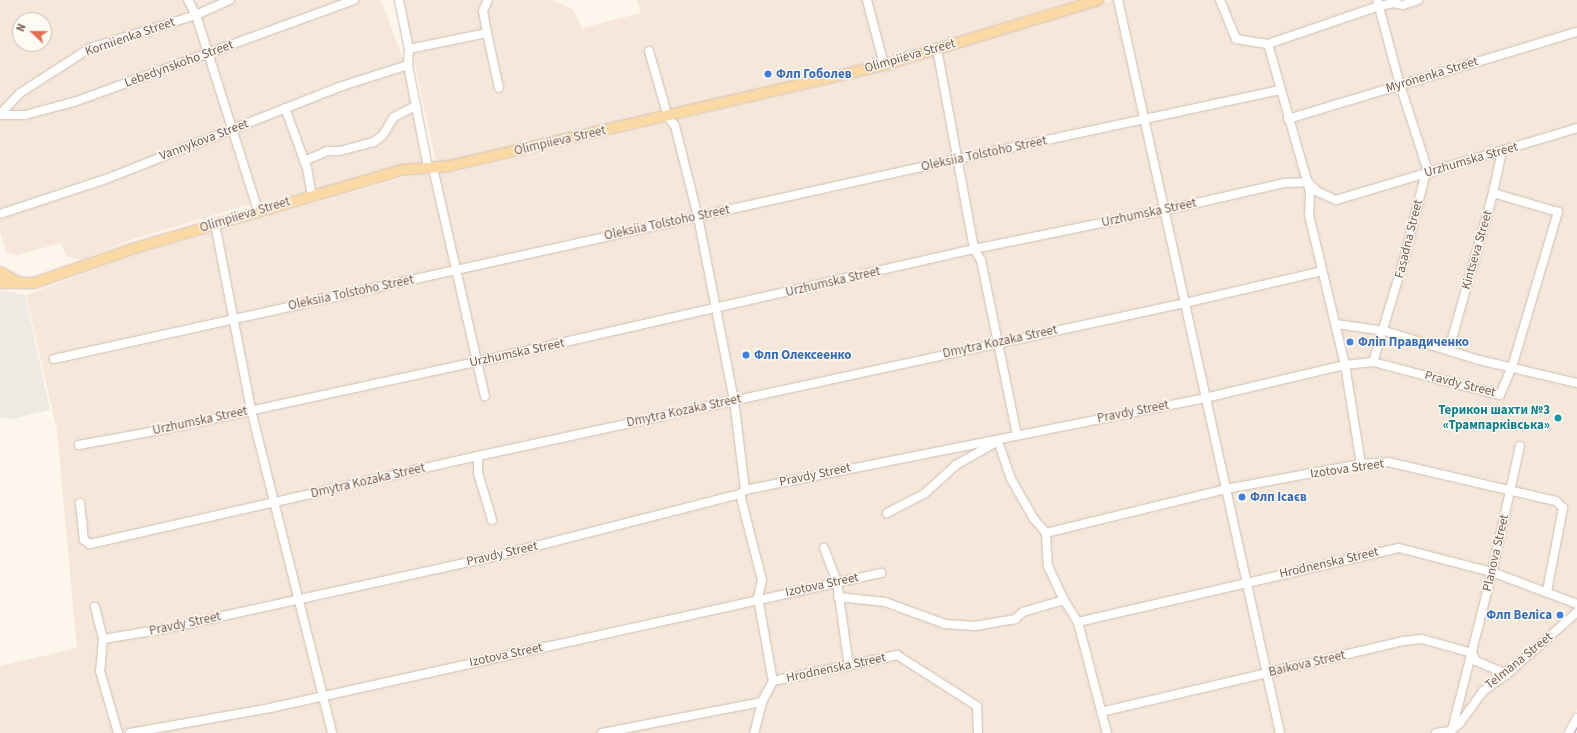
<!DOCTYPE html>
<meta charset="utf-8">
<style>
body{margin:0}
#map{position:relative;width:1577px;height:733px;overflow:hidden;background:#fdf6ec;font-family:"Source Sans 3",sans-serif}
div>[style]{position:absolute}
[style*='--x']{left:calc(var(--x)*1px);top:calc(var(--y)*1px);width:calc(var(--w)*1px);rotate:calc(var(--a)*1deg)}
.residential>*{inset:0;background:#f5e8da}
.industrial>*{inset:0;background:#efe9e4}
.roads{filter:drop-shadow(0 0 1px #d1beb0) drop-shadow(0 0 1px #d1beb0)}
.minor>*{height:8px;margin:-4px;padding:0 4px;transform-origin:4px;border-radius:4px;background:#fff}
.major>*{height:10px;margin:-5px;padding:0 5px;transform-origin:5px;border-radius:5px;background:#fbd9a5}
.tram>*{height:1px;margin:-0.5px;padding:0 0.5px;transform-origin:0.5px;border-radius:0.5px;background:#b9a8c9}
.dots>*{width:11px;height:11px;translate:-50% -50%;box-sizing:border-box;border:2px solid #fffaf3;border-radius:50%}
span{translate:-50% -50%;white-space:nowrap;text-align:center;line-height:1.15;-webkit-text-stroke:3px #fffaf3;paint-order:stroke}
.street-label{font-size:13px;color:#7a5c4d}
.shop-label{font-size:13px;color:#366cbe;font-weight:700}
.left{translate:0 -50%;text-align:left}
.right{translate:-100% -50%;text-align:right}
.culture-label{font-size:13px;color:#0d838f;font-weight:700}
.north{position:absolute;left:12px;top:12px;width:40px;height:40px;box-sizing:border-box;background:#fffaf3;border:1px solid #cabbb1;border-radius:50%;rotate:292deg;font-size:11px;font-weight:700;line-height:16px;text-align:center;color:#7a5c4d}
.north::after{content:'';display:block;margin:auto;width:14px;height:18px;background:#e76f51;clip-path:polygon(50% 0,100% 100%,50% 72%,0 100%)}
</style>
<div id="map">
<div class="residential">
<i style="clip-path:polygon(evenodd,0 0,381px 0,403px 59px,428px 164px,245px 206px,133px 239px,81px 260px,66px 256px,61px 243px,17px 255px,6px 252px,0 232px,0 0,20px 20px,44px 20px,44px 44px,20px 44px,20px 20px)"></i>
<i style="clip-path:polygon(401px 0,553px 0,574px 10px,582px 28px,641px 13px,637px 0,1074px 0,892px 57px,454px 164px,440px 165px,435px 158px)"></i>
<i style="clip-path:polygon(1111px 0,1577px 0,1577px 709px,1562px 733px,0 733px,0 666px,77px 648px,57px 431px,26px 295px,138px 254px,409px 176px,456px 172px,890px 70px)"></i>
</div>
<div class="industrial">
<i style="clip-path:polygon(0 290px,25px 295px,50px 410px,12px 419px,0 417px)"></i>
</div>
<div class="roads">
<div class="minor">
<i style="--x:188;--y:0;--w:17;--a:62"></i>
<i style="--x:196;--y:15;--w:206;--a:72.4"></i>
<i style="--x:399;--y:0;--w:50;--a:78.5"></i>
<i style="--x:409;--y:49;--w:16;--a:94"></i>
<i style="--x:408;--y:65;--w:105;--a:79"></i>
<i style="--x:867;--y:0;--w:67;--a:75.3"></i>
<i style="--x:1118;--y:0;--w:751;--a:77.54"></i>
<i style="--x:1220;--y:0;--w:42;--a:67.7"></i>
<i style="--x:1236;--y:39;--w:32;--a:9"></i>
<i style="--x:1268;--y:44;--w:117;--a:-18.9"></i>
<i style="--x:1379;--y:6;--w:15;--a:-11"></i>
<i style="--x:1394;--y:3;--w:9;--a:13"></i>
<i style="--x:1403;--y:5;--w:16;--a:-18"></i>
<i style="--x:487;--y:33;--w:56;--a:77.7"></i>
<i style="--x:1268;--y:44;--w:153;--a:74.1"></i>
<i style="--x:1310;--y:191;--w:24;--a:92"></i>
<i style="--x:1309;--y:215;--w:154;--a:76.5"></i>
<i style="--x:1345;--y:365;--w:100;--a:80.8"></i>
<i style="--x:409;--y:49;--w:80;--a:-11.6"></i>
<i style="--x:487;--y:33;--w:22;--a:-100"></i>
<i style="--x:483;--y:11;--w:12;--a:-66"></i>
<i style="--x:937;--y:49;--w:203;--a:79.5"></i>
<i style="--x:974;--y:249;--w:13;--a:58"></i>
<i style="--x:981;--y:260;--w:179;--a:78.4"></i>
<i style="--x:649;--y:51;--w:69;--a:73.9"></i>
<i style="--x:668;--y:117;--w:11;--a:52"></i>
<i style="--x:675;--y:126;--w:94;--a:75.8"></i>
<i style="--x:698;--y:217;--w:187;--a:78.9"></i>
<i style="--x:734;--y:400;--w:91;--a:83"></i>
<i style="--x:285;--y:108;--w:64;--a:69.9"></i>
<i style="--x:307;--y:168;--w:28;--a:80"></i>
<i style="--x:0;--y:114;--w:29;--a:-46"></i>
<i style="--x:20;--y:93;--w:83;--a:-32.7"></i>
<i style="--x:90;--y:48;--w:111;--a:-17.3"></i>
<i style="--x:196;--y:15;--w:37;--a:-24"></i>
<i style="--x:0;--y:115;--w:25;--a:0"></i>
<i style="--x:25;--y:115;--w:51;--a:-14.9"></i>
<i style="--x:74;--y:102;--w:298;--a:-20"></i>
<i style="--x:1288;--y:119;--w:302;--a:-16.8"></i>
<i style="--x:304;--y:161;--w:25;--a:-23"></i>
<i style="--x:327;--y:151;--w:13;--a:0"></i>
<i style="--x:340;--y:151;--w:35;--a:-15"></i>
<i style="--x:374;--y:142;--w:11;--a:-38"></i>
<i style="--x:383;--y:135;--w:21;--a:-59"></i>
<i style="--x:394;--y:117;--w:25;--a:-27"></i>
<i style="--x:433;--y:168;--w:234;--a:77.2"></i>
<i style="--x:0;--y:214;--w:112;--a:-18.3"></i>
<i style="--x:106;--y:179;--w:251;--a:-21.5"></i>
<i style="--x:339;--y:87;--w:72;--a:-17.7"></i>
<i style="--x:215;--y:224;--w:189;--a:79"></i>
<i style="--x:251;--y:410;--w:333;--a:75.9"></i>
<i style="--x:1336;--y:324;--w:49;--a:8.1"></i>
<i style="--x:1385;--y:331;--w:98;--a:17.1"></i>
<i style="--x:1479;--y:360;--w:101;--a:13.2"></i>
<i style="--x:1449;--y:349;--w:162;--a:-74.2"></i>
<i style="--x:1493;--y:193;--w:43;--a:-77.9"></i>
<i style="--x:54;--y:359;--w:926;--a:-12.48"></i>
<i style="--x:958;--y:159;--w:330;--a:-12.1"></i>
<i style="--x:1373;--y:362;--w:111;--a:-73.2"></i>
<i style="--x:1405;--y:256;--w:91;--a:-76"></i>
<i style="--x:1427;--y:168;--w:87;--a:-108"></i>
<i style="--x:1400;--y:85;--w:88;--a:-105.1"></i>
<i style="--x:79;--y:445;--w:88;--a:-10.4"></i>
<i style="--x:166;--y:429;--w:318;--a:-12.2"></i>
<i style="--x:477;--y:362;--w:510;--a:-12.81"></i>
<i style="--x:974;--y:249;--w:196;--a:-11.5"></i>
<i style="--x:1166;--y:210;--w:122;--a:-12.8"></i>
<i style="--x:1285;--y:183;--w:23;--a:-2"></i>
<i style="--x:1308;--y:182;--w:14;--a:45"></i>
<i style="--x:1318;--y:192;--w:20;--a:24"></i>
<i style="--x:1336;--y:200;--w:252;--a:-16.6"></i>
<i style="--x:478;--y:456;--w:17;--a:90"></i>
<i style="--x:478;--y:473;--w:49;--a:73.4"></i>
<i style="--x:740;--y:494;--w:89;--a:75.7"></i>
<i style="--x:762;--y:580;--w:18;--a:103"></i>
<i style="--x:758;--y:598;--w:84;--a:79.8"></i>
<i style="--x:773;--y:681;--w:24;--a:118"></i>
<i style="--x:762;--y:702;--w:32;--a:104"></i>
<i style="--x:80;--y:503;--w:37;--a:84"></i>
<i style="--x:84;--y:540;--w:7;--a:34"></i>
<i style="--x:90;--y:544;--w:398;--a:-12.8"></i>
<i style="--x:478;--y:456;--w:723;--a:-12.21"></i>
<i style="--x:1185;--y:303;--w:141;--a:-13.1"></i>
<i style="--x:887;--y:513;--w:42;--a:-27.2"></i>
<i style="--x:924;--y:494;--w:43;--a:-42.2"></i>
<i style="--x:956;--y:465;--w:48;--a:-29.7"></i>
<i style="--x:998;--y:441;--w:40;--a:71.1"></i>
<i style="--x:1011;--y:479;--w:46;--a:60.1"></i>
<i style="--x:1034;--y:519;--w:18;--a:49"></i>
<i style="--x:1046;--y:533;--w:33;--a:87"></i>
<i style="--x:1048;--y:566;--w:38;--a:65"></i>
<i style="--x:1064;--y:600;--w:26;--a:58"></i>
<i style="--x:1078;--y:622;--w:115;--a:75.4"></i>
<i style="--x:1046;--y:533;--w:185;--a:-13.7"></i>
<i style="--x:1226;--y:489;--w:137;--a:-10.5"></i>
<i style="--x:1361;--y:464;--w:27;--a:-4"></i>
<i style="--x:1388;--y:462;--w:172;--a:13.1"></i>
<i style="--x:1556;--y:501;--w:10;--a:45"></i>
<i style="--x:1563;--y:508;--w:85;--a:100.9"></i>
<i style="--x:824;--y:548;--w:36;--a:69"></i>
<i style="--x:837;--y:582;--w:85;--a:81.9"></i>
<i style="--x:838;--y:597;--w:47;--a:6.1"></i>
<i style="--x:885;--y:602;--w:64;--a:20.1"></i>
<i style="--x:945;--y:624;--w:30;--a:4"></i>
<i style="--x:975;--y:626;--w:41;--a:-9.9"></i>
<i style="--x:1015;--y:619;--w:11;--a:-41"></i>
<i style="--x:1023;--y:612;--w:43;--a:-16.3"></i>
<i style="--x:95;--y:607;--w:33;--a:76"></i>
<i style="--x:103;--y:639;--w:32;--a:95"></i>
<i style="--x:100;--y:671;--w:65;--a:73.8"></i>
<i style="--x:1078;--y:622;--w:329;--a:-13"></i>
<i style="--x:1399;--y:548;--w:96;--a:14.5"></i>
<i style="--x:1492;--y:572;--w:91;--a:20.6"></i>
<i style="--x:103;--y:639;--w:62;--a:-9.3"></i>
<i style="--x:164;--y:629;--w:349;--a:-12.4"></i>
<i style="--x:505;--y:554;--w:243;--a:-14.3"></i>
<i style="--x:740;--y:494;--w:6;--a:-39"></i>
<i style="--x:745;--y:490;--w:469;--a:-11.3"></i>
<i style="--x:1205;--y:398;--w:144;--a:-13.3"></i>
<i style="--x:1345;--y:365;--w:28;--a:-6"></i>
<i style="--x:1373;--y:362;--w:131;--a:14.6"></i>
<i style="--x:1500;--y:395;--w:30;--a:-67"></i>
<i style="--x:1512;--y:367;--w:162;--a:-73.5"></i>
<i style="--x:1558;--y:212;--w:68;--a:-163.7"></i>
<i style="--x:773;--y:681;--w:127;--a:-11.8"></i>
<i style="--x:897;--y:655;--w:95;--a:32.5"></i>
<i style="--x:977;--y:706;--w:27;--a:88"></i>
<i style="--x:1101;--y:712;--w:310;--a:-13.2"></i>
<i style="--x:1403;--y:641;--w:19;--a:-6"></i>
<i style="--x:1422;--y:639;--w:52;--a:15.6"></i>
<i style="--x:1472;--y:653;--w:9;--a:63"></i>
<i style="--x:1476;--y:661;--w:34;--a:23"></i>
<i style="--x:1452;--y:730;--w:163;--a:-75.8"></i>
<i style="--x:1492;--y:572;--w:129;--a:-77.5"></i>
<i style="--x:1452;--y:730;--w:11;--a:-41"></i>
<i style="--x:1460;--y:723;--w:39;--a:-54"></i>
<i style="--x:1483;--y:691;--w:29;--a:-35"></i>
<i style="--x:1507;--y:674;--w:94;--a:-41.5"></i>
<i style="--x:130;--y:733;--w:142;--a:-10.1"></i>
<i style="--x:270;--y:708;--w:626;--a:-12.46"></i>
<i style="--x:602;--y:733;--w:163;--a:-11"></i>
<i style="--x:1436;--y:733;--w:14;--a:-8"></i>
<i style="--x:1450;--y:731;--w:2;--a:90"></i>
<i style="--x:1569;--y:733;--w:17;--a:-62"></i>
</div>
<div class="major">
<i style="--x:0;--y:272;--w:21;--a:29"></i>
<i style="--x:0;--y:283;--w:34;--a:0"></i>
<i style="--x:34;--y:283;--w:104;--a:-19.1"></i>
<i style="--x:132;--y:249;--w:281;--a:-16.3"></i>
<i style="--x:402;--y:170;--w:48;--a:-4.8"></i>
<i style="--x:450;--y:166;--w:446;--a:-13.1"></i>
<i style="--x:884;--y:65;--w:224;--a:-16.9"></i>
</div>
</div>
<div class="tram">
<i style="--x:1573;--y:733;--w:7;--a:-56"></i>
</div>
<div class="dots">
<i style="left:768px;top:74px;background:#3f7fe0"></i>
<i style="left:1350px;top:342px;background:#3f7fe0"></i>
<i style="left:746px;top:355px;background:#3f7fe0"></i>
<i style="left:1558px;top:418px;background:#0f9aa8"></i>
<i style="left:1242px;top:497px;background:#3f7fe0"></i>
<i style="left:1560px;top:615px;background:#3f7fe0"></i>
</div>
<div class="street-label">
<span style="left:130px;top:37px;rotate:-19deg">Korniienka Street</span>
<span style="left:910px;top:56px;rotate:-16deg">Olimpiieva Street</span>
<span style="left:179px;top:64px;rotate:-20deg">Lebedynskoho Street</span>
<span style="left:1432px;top:75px;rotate:-17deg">Myronenka Street</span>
<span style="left:204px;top:140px;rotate:-21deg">Vannykova Street</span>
<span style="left:560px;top:141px;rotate:-13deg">Olimpiieva Street</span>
<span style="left:984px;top:154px;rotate:-12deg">Oleksiia Tolstoho Street</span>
<span style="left:1471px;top:160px;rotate:-16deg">Urzhumska Street</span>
<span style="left:1149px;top:213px;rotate:-12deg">Urzhumska Street</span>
<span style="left:245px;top:215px;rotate:-17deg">Olimpiieva Street</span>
<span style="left:667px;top:223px;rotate:-12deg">Oleksiia Tolstoho Street</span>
<span style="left:1409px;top:239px;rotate:-76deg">Fasadna Street</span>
<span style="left:1477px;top:250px;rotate:-74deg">Kintseva Street</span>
<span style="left:833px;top:282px;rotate:-13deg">Urzhumska Street</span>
<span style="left:351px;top:293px;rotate:-12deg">Oleksiia Tolstoho Street</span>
<span style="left:1000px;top:342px;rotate:-12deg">Dmytra Kozaka Street</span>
<span style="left:517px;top:353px;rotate:-12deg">Urzhumska Street</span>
<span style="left:1460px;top:384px;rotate:14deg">Pravdy Street</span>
<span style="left:684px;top:411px;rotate:-12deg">Dmytra Kozaka Street</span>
<span style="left:1133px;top:412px;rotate:-11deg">Pravdy Street</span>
<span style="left:200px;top:421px;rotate:-12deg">Urzhumska Street</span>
<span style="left:1347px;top:469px;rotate:-8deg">Izotova Street</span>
<span style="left:815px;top:475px;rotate:-12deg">Pravdy Street</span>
<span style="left:368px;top:481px;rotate:-13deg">Dmytra Kozaka Street</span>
<span style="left:1496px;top:553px;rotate:-77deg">Planova Street</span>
<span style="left:502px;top:554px;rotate:-13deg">Pravdy Street</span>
<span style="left:1329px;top:563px;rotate:-13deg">Hrodnenska Street</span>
<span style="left:822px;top:585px;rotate:-12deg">Izotova Street</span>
<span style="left:185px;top:624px;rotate:-12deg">Pravdy Street</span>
<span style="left:506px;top:655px;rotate:-12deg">Izotova Street</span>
<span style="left:1519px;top:661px;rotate:-39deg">Telmana Street</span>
<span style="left:1307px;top:664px;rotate:-13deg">Baikova Street</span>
<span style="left:836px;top:668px;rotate:-12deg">Hrodnenska Street</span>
</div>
<div class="shop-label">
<span class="left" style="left:776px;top:74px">Флп Гоболев</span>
<span class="left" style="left:1358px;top:342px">Фліп Правдиченко</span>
<span class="left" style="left:754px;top:355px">Флп Олексеенко</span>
<span class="left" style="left:1250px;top:497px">Флп Ісаєв</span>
<span class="right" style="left:1552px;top:615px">Флп Веліса</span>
</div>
<div class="culture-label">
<span class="right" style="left:1550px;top:418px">Терикон шахти №3<br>«Трампарківська»</span>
</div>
<div class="north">N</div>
</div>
